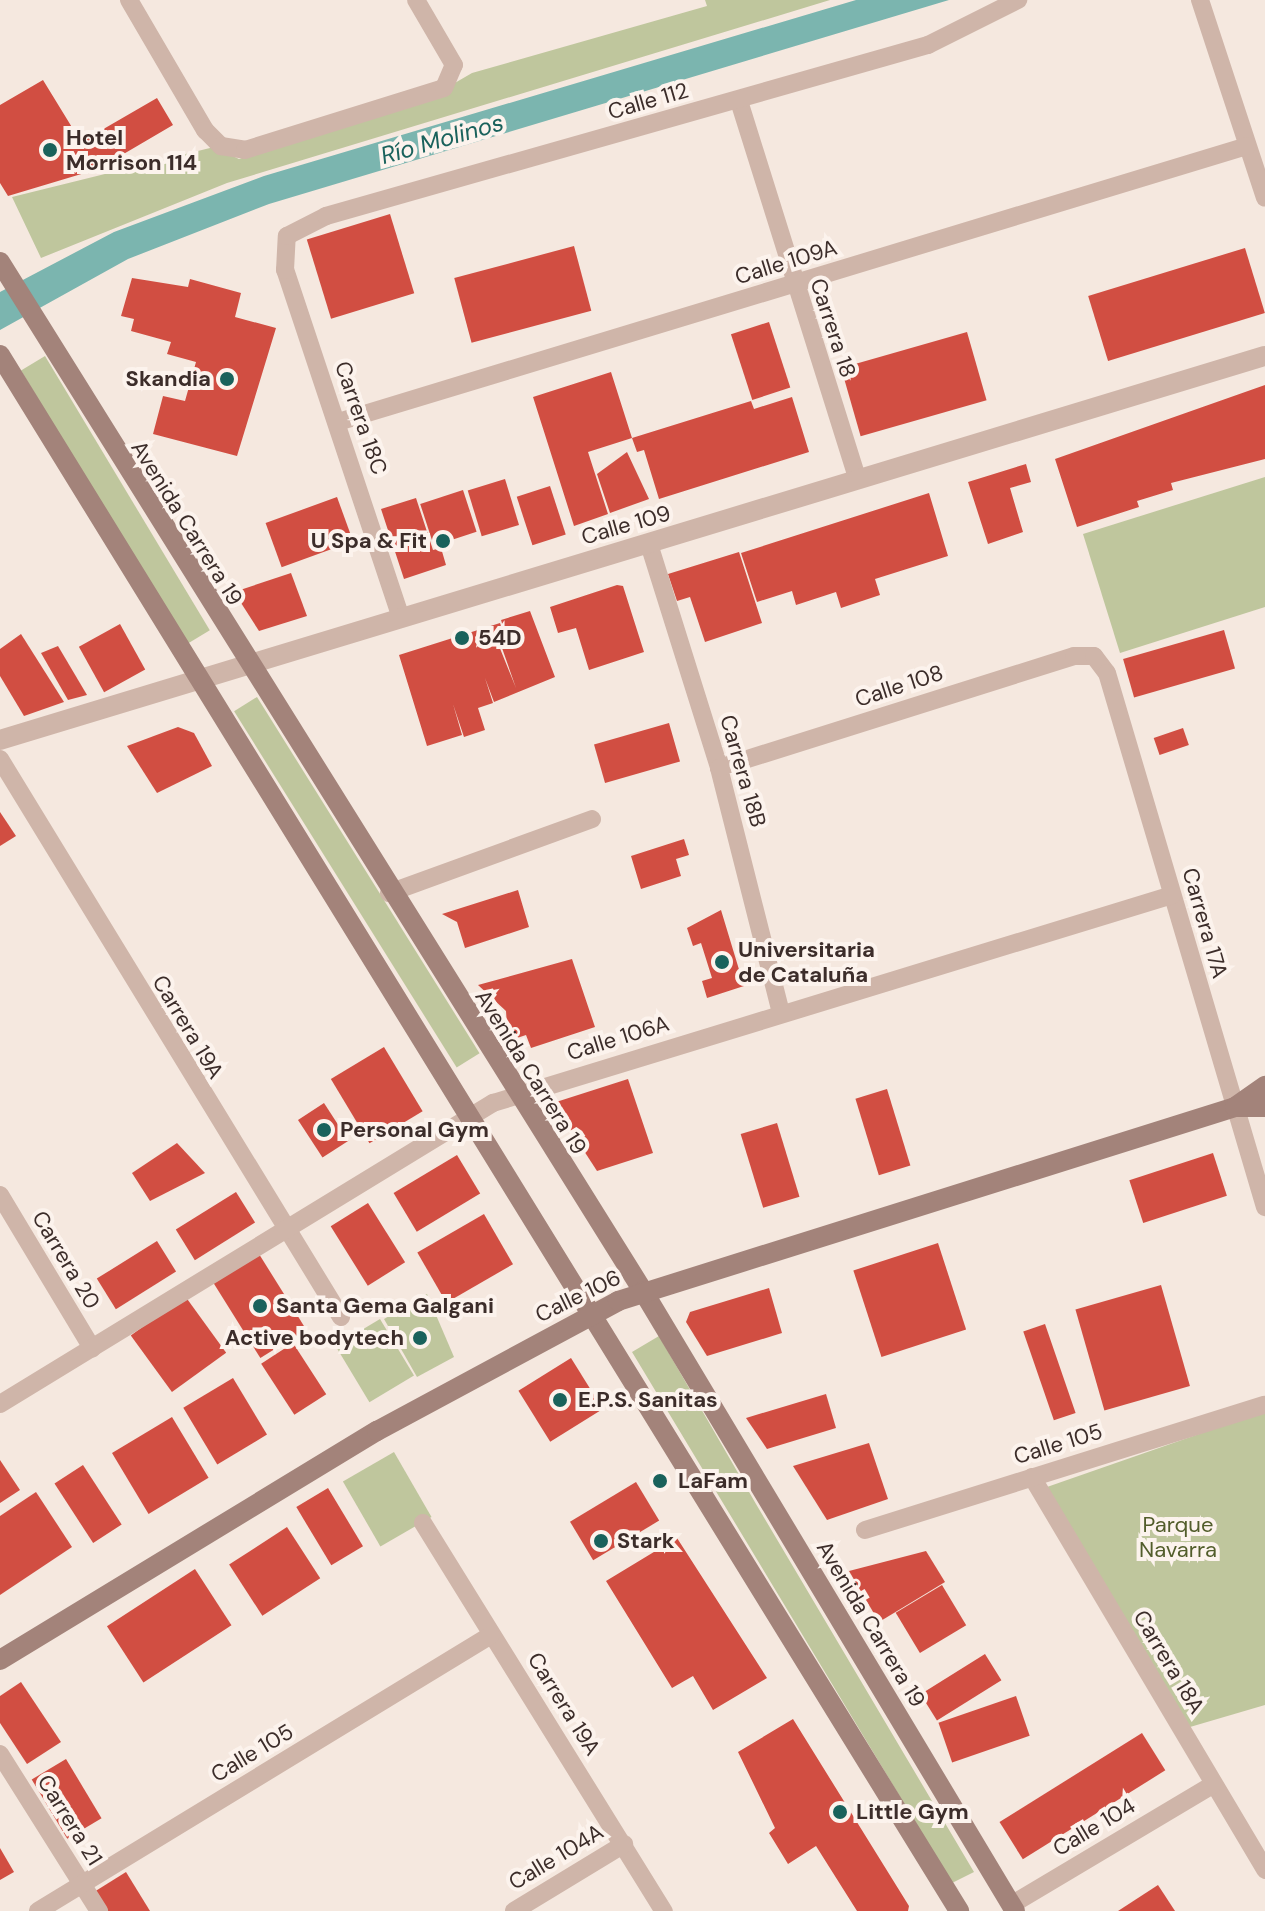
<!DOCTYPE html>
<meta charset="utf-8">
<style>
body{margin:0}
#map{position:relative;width:1265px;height:1911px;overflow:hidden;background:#f5e8df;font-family:"DM Sans",sans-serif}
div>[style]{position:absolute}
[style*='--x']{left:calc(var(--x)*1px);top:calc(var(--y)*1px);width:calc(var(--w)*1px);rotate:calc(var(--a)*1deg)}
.green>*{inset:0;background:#bfc69d;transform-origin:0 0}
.water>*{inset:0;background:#7bb5af}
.building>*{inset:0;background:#d14e42;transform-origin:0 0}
.minor>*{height:18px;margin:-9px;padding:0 9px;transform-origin:9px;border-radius:9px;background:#cfb5a9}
.tertiary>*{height:20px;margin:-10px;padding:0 10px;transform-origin:10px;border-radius:10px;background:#cfb5a9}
.secondary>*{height:20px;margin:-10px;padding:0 10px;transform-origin:10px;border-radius:10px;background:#a3837a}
.dots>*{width:22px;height:22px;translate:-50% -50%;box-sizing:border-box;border:4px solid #fcf3ed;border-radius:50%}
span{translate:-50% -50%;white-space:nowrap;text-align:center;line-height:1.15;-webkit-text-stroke:8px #fcf3ed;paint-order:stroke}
.street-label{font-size:22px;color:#3c2d2a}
.poi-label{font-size:22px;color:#3c2d2a;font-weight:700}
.left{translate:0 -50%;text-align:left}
.right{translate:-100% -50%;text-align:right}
.park-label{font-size:22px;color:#525d2b}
.water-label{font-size:24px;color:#1a625c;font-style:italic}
</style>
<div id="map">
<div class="green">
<i style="clip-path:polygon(705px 0,830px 0,227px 183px,41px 258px,12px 197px,214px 147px,239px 159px,441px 91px,472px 73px,707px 6px)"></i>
<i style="left:45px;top:356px;width:320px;height:28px;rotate:59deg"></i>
<i style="clip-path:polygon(1265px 477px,1265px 607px,1120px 653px,1083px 534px)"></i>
<i style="left:257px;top:697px;width:420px;height:27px;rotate:58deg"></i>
<i style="clip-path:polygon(427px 1294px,454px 1357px,417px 1377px,384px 1319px)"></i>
<i style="left:380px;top:1319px;width:66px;height:52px;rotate:59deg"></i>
<i style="clip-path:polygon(659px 1336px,756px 1504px,974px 1872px,952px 1883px,632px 1352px)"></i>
<i style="clip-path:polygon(1265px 1411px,1265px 1705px,1190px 1727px,1047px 1487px)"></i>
<i style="left:394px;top:1452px;width:75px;height:59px;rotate:60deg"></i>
</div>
<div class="water">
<i style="clip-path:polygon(856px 0,949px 0,269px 204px,128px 259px,0 330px,0 292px,114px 232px,264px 176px)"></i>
</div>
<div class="building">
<i style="clip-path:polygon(43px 80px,81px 142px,157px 98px,173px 125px,98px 169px,8px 196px,0 183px,0 105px)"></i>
<i style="left:390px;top:214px;width:83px;height:87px;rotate:73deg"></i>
<i style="left:574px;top:246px;width:67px;height:124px;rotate:75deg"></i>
<i style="left:1245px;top:248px;width:68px;height:164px;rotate:73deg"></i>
<i style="clip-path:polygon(132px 278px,188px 287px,190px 279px,241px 293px,235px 317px,276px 328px,237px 456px,153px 434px,163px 396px,185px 401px,196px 362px,167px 354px,171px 342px,131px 331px,134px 319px,121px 316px)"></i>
<i style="left:769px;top:322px;width:69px;height:40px;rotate:72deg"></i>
<i style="left:967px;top:332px;width:71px;height:131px;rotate:74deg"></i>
<i style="clip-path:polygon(611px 372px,632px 438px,588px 452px,608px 514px,574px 526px,533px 397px)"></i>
<i style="clip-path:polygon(1265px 385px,1265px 459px,1171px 483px,1173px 490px,1137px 501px,1139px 507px,1077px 527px,1055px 459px)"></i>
<i style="clip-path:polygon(792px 397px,809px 452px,659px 499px,644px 450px,637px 452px,632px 438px,751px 401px,754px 409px)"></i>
<i style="clip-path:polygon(627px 452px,649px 499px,610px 513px,597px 474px)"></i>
<i style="clip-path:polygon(1026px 464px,1031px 482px,1010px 488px,1023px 532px,988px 544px,968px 482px)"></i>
<i style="left:505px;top:479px;width:48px;height:39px;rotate:73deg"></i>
<i style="left:550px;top:486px;width:51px;height:35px;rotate:72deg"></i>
<i style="left:463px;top:490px;width:44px;height:45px;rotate:72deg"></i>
<i style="clip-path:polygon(929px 493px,948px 556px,875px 579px,880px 595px,841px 608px,836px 592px,796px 605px,792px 591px,757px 602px,741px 553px)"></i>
<i style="left:337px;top:497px;width:47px;height:76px;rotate:70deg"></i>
<i style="clip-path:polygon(416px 498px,433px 550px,441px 548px,446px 565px,404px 579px,381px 509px)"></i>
<i style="clip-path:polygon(739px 552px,762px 623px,705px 642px,690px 597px,677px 601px,668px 574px)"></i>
<i style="clip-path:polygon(291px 573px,307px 616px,259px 631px,234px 592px)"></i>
<i style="clip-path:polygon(617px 585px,623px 586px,644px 652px,589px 670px,576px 628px,558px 633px,550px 607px)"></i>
<i style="clip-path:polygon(530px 611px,555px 677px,494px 702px,485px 678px,493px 703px,478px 708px,485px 730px,464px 737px,453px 704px,462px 735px,427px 746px,399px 655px,500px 623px,507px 643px,499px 646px,516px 688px,502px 648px,509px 646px,501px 620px)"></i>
<i style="left:120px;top:624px;width:52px;height:47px;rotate:61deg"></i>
<i style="left:1224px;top:630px;width:40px;height:105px;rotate:74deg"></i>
<i style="clip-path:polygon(21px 634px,64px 702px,24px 716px,0 676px,0 649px)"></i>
<i style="clip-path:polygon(58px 646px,87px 695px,68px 700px,41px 653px)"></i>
<i style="left:669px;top:723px;width:40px;height:78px;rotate:74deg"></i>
<i style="clip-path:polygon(178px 727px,194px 733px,212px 766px,157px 793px,127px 746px)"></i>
<i style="left:1183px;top:728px;width:18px;height:31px;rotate:71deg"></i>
<i style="clip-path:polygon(0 812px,16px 836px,0 846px)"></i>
<i style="clip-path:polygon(684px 839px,689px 855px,676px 859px,681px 876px,641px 889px,631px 856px)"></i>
<i style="clip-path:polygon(518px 890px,529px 927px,465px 948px,457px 922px,442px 914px)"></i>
<i style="clip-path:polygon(721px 910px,744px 986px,707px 998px,702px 981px,712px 978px,701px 943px,693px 946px,687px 928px)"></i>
<i style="clip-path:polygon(572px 959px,595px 1027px,531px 1048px,526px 1035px,508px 1041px,506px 1011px,478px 985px)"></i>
<i style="left:384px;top:1047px;width:75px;height:62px;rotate:59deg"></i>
<i style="clip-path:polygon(628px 1079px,653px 1153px,597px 1171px,553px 1103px)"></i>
<i style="left:887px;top:1089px;width:80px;height:33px;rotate:73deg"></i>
<i style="left:324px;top:1103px;width:45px;height:31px;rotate:57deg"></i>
<i style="left:777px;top:1123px;width:77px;height:38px;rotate:73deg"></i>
<i style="clip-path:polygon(177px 1143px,205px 1173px,150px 1201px,132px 1173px)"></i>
<i style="left:1213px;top:1153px;width:45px;height:88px;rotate:72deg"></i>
<i style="left:457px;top:1155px;width:45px;height:74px;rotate:59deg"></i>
<i style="left:236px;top:1192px;width:36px;height:71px;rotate:58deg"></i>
<i style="left:368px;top:1203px;width:70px;height:44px;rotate:58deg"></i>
<i style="left:484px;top:1214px;width:58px;height:77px;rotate:60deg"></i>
<i style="left:157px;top:1241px;width:36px;height:71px;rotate:58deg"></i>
<i style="left:938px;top:1243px;width:91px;height:89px;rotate:72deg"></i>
<i style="left:259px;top:1254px;width:89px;height:54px;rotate:58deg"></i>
<i style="left:1161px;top:1285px;width:105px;height:89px;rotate:74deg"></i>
<i style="clip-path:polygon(769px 1288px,782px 1333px,707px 1356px,686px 1322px,690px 1312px)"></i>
<i style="left:185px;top:1296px;width:70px;height:67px;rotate:54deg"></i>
<i style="left:1045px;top:1324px;width:94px;height:23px;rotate:71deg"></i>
<i style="left:293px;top:1343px;width:61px;height:38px;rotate:57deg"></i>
<i style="left:571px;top:1358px;width:60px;height:62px;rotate:58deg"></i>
<i style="left:233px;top:1378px;width:66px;height:58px;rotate:59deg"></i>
<i style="clip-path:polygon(826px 1394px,836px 1428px,767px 1449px,746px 1418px)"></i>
<i style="left:172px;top:1417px;width:71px;height:70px;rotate:59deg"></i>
<i style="clip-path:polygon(869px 1443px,888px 1499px,827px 1520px,793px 1466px)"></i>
<i style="clip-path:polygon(0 1460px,20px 1490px,0 1503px)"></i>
<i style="left:83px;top:1465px;width:71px;height:34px;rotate:57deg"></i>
<i style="left:636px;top:1482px;width:45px;height:77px;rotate:59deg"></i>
<i style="left:328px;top:1488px;width:68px;height:37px;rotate:59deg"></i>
<i style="clip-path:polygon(36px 1492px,72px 1547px,0 1595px,0 1516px)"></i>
<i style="left:287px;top:1527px;width:61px;height:69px;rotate:57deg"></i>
<i style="clip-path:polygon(677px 1538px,767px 1678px,713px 1710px,693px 1676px,672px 1688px,606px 1581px)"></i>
<i style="clip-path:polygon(926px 1551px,945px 1582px,879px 1622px,849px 1571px)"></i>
<i style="left:195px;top:1569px;width:67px;height:105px;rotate:57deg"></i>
<i style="left:942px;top:1585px;width:47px;height:54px;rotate:59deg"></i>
<i style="left:985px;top:1654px;width:31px;height:76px;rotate:58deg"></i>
<i style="clip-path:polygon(21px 1682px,61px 1742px,27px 1764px,0 1723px,0 1696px)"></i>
<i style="left:1016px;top:1696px;width:42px;height:82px;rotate:71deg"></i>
<i style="clip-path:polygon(793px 1719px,909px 1906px,908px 1911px,857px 1911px,816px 1846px,788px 1864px,769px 1833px,775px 1828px,738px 1752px)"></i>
<i style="left:1142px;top:1733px;width:44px;height:168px;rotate:58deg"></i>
<i style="left:66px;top:1759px;width:69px;height:40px;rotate:59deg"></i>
<i style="clip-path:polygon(0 1848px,14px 1872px,0 1880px)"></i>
<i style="clip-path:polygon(126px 1872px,150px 1911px,105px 1911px,94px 1892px)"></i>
<i style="clip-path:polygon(1158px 1885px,1175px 1911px,1118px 1911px)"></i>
</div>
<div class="minor">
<i style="--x:129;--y:0;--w:151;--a:59.7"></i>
<i style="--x:205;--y:130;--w:23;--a:45"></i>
<i style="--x:221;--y:146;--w:24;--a:9"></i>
<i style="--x:245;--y:150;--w:208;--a:-17.3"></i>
<i style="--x:444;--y:88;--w:25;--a:-67"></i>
<i style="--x:454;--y:65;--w:75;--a:-120.3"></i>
<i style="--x:1200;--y:0;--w:208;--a:71.8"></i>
<i style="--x:739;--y:101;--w:395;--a:72.6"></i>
<i style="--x:338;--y:422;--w:950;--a:-16.89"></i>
<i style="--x:649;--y:544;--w:235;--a:72.6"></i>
<i style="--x:719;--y:768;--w:253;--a:75.8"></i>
<i style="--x:400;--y:615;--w:364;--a:-108.4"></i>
<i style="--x:285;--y:270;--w:34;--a:-87"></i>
<i style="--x:287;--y:236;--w:44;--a:-27.1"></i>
<i style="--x:326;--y:216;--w:626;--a:-15.86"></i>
<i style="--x:928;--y:45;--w:101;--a:-26.6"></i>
<i style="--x:0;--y:759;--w:654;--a:58.57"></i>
<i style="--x:719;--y:768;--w:372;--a:-17.5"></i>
<i style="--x:1074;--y:656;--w:20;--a:0"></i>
<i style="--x:1094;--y:656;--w:21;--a:53"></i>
<i style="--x:1107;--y:673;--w:557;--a:73.52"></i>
<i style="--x:389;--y:893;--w:216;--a:-20"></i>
<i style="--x:0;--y:1195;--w:179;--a:59"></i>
<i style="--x:0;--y:1404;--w:578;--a:-31.41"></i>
<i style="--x:493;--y:1103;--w:710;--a:-17.03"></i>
<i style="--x:1032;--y:1477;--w:457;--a:59.3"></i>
<i style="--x:423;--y:1523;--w:457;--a:58.2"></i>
<i style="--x:865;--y:1530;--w:419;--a:-17.4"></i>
<i style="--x:0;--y:1754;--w:186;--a:57.8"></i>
<i style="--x:1011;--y:1905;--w:234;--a:-30.8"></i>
<i style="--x:38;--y:1911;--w:530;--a:-31.35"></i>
<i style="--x:514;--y:1911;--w:129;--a:-31.3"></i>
</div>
<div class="tertiary">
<i style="--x:0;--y:740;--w:1322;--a:-16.89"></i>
</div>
<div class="secondary">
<i style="--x:0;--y:262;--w:1213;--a:58"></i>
<i style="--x:643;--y:1291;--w:723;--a:59.04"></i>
<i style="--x:0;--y:355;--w:1828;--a:58.35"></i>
<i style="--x:1235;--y:1107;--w:37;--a:-35"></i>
<i style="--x:0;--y:1660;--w:441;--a:-31.3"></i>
<i style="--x:377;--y:1431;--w:274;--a:-28.3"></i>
<i style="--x:618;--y:1301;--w:647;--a:-17.45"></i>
<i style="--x:1235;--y:1107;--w:30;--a:0"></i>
</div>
<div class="dots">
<i style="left:50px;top:150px;background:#1a625c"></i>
<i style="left:227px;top:379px;background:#1a625c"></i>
<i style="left:443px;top:541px;background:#1a625c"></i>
<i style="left:462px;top:638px;background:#1a625c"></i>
<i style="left:722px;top:962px;background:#1a625c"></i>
<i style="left:324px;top:1130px;background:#1a625c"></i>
<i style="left:260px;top:1306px;background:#1a625c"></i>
<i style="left:420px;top:1338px;background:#1a625c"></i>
<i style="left:560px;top:1400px;background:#1a625c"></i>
<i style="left:660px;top:1481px;background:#1a625c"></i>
<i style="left:601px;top:1541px;background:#1a625c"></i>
<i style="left:840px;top:1812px;background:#1a625c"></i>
</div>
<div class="street-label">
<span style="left:648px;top:101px;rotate:-16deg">Calle 112</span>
<span style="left:786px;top:262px;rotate:-17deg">Calle 109A</span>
<span style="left:833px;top:328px;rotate:72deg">Carrera 18</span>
<span style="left:361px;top:418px;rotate:71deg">Carrera 18C</span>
<span style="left:187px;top:523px;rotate:58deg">Avenida Carrera 19</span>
<span style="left:626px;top:525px;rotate:-16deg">Calle 109</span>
<span style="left:899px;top:686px;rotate:-18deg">Calle 108</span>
<span style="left:743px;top:771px;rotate:74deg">Carrera 18B</span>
<span style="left:1205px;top:923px;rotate:74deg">Carrera 17A</span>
<span style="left:188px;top:1027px;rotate:59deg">Carrera 19A</span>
<span style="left:618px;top:1038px;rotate:-17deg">Calle 106A</span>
<span style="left:531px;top:1072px;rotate:58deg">Avenida Carrera 19</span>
<span style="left:66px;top:1260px;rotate:59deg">Carrera 20</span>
<span style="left:578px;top:1296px;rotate:-26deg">Calle 106</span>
<span style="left:1058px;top:1444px;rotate:-17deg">Calle 105</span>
<span style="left:871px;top:1624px;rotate:59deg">Avenida Carrera 19</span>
<span style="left:1169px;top:1662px;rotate:59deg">Carrera 18A</span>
<span style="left:564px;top:1704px;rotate:58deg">Carrera 19A</span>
<span style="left:252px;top:1753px;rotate:-31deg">Calle 105</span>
<span style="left:70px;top:1820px;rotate:58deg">Carrera 21</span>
<span style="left:1094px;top:1827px;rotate:-31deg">Calle 104</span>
<span style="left:556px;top:1857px;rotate:-31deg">Calle 104A</span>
</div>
<div class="poi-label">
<span class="left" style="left:66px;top:150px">Hotel<br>Morrison 114</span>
<span class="right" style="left:211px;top:379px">Skandia</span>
<span class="right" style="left:427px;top:541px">U Spa &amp; Fit</span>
<span class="left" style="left:478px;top:638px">54D</span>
<span class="left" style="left:738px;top:962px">Universitaria<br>de Cataluña</span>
<span class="left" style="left:340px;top:1130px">Personal Gym</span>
<span class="left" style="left:276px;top:1306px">Santa Gema Galgani</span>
<span class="right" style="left:404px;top:1338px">Active bodytech</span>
<span class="left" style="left:578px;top:1400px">E.P.S. Sanitas</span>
<span class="left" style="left:678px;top:1481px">LaFam</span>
<span class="left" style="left:617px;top:1541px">Stark</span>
<span class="left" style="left:856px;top:1812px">Little Gym</span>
</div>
<div class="park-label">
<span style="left:1178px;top:1537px">Parque<br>Navarra</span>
</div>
<div class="water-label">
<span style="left:442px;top:139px;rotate:-16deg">Río Molinos</span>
</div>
</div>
